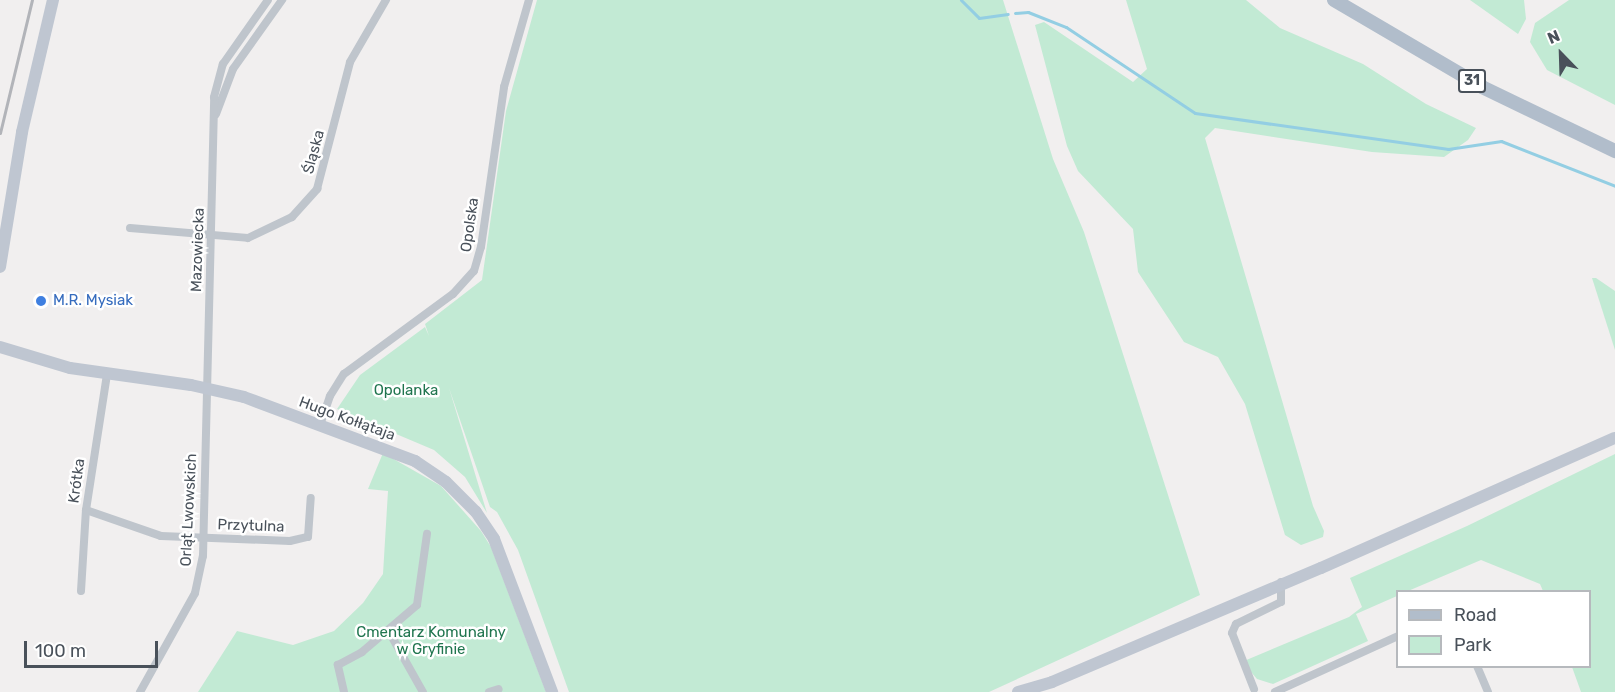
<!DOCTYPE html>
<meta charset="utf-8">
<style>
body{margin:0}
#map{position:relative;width:1615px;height:692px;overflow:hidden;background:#f1efef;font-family:Rubik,sans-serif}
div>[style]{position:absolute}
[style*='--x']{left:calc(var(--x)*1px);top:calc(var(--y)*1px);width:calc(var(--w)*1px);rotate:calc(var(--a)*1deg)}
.green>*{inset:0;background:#c2ead4}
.stream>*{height:3px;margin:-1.5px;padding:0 1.5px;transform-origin:1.5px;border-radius:1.5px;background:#93cee3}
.street>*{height:8px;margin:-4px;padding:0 4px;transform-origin:4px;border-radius:4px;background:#bfc5cc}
.secondary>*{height:12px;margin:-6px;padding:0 6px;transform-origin:6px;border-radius:6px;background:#bfc6d1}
.primary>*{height:14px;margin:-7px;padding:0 7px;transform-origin:7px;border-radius:7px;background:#b1bdcb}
.rail>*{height:3px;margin:-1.5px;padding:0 1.5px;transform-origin:1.5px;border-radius:1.5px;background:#b2b4b9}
.dots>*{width:16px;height:16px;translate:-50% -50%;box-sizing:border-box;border:3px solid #fff;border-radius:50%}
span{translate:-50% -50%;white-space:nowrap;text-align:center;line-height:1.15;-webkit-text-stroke:5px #fff;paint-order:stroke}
.shield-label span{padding:2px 4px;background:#fff;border:2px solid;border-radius:4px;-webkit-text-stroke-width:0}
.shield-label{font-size:14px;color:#49515a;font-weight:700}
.street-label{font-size:15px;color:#49515a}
.shop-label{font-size:15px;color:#366cbe}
.left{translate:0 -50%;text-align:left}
.park-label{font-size:15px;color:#20754f}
.legend{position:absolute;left:1396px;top:590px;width:195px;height:78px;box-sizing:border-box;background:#fff;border:2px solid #b6b9bd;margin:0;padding:8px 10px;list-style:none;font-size:18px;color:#49515a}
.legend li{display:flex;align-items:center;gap:12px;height:30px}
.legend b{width:30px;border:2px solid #b6b9bd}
.north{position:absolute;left:1531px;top:24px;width:60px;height:60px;-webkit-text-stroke:4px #fff;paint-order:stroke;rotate:337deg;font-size:16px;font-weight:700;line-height:24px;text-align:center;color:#49515a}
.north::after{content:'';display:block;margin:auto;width:21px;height:27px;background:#49515a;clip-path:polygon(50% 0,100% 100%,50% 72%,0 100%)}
.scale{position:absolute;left:24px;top:641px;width:134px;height:27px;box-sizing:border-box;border:3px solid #49515a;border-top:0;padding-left:8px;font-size:18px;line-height:21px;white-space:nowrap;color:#49515a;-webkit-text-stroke:4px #fff;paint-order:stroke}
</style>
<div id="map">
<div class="green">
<i style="clip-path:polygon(537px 0,1003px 0,1053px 159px,1084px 232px,1200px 595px,989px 692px,569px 692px,518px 550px,497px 512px,490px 507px,449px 388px,487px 513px,465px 477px,434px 450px,337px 409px,360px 375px,425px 327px,429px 336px,425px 324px,482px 280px,506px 111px)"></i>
<i style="clip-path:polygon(1126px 0,1246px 0,1280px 28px,1363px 64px,1426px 104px,1476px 128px,1468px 140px,1444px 157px,1372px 152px,1215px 128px,1205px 138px,1313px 506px,1324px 531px,1323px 537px,1301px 545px,1285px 535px,1245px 404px,1218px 357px,1184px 342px,1138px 272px,1133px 229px,1078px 171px,1067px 146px,1035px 25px,1044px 22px,1133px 82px,1147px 69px)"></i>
<i style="clip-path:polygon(1470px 0,1524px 0,1526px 19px,1518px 34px)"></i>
<i style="clip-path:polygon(1569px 0,1615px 0,1615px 105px,1547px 70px,1530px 42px,1535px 23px)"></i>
<i style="clip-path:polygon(1596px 278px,1615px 291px,1615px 350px,1592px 278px)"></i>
<i style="clip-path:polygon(383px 453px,441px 486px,481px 531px,491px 547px,546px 692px,198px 692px,237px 631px,293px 645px,334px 631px,363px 603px,383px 574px,388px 491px,368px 489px)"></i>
<i style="clip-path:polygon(1615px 454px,1615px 692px,1581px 692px,1572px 667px,1590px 666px,1590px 592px,1543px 591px,1540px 584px,1481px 560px,1408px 591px,1398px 592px,1397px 596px,1356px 614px,1368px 641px,1273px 684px,1257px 679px,1246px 666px,1244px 661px,1349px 617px,1362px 607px,1350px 578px,1467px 526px)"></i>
</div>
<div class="stream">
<i style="--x:961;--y:0;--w:25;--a:45"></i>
<i style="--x:979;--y:18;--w:29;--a:-8"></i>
<i style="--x:1015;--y:13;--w:13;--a:-4"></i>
<i style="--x:1028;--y:12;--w:41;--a:21.5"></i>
<i style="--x:1066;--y:27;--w:155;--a:33.7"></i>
<i style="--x:1195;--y:113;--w:256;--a:8.1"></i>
<i style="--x:1448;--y:149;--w:54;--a:-8.6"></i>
<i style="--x:1501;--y:141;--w:123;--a:21.5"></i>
</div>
<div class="street">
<i style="--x:216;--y:114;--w:48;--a:-69.3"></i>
<i style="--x:233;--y:69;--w:85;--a:-54.6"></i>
<i style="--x:130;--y:228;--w:118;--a:4.8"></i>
<i style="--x:248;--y:238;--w:49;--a:-25.5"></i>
<i style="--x:292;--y:217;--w:38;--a:-48"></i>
<i style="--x:317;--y:189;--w:131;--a:-75.4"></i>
<i style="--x:350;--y:62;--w:72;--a:-59.9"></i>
<i style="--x:320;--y:425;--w:31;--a:-71"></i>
<i style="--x:330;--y:396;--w:26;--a:-58"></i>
<i style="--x:344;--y:374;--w:135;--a:-36.3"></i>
<i style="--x:453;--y:294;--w:31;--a:-48"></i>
<i style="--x:474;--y:271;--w:25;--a:-74"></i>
<i style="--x:481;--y:247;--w:162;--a:-81.8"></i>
<i style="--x:504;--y:87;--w:91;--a:-74"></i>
<i style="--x:86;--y:510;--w:79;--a:19.1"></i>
<i style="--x:161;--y:536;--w:129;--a:2.2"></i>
<i style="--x:290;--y:541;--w:18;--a:-13"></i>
<i style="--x:308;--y:537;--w:39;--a:-86"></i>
<i style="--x:81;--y:591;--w:81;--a:-86.5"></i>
<i style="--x:86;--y:510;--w:137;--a:-81.2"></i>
<i style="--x:388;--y:630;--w:71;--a:60.6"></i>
<i style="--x:1477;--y:666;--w:28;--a:67"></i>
<i style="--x:1254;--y:689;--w:60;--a:-111.4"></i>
<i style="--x:1232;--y:633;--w:10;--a:-66"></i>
<i style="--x:1236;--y:624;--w:50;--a:-26.1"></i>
<i style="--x:1281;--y:602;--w:20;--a:-90"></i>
<i style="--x:140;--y:692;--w:113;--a:-60.9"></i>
<i style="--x:195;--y:593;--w:38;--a:-78"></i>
<i style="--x:203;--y:556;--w:459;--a:-88.6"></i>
<i style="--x:214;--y:97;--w:34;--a:-75"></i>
<i style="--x:223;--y:64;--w:78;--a:-54.9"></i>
<i style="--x:344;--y:692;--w:28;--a:-103"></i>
<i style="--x:338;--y:665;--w:27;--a:-28"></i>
<i style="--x:362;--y:652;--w:72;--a:-40.5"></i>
<i style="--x:417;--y:605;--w:72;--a:-82"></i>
<i style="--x:489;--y:692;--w:10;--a:-17"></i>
<i style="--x:1275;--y:692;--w:135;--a:-24.5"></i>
</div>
<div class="secondary">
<i style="--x:0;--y:267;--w:137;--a:-80.7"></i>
<i style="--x:22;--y:132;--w:136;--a:-76.8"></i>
<i style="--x:0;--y:347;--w:73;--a:16.7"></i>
<i style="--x:70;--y:368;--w:122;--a:8"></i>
<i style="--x:191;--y:385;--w:54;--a:12.8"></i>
<i style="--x:244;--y:397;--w:183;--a:20.5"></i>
<i style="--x:415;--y:461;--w:37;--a:34"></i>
<i style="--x:446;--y:482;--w:42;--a:45"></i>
<i style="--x:476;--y:512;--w:32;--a:56"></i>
<i style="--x:494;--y:539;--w:164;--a:69.2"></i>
<i style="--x:1018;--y:692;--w:35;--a:-16"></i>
<i style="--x:1052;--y:682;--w:292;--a:-23"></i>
<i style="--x:1321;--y:568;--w:321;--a:-23.9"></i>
</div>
<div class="primary">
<i style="--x:1334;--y:0;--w:172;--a:30.4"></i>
<i style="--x:1482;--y:87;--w:148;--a:25.7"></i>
</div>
<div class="rail">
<i style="--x:0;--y:133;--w:137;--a:-76.5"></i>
</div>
<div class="dots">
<i style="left:41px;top:301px;background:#3f7fe0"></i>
</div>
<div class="shield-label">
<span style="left:1472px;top:81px">31</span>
</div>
<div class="street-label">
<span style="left:314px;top:152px;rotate:-75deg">Śląska</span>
<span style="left:470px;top:225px;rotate:-82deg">Opolska</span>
<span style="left:198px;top:250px;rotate:-88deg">Mazowiecka</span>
<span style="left:347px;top:419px;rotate:20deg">Hugo Kołłątaja</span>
<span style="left:77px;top:481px;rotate:-82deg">Krótka</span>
<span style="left:189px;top:510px;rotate:-87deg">Orląt Lwowskich</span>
<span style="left:251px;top:526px;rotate:2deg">Przytulna</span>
</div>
<div class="shop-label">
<span class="left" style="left:53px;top:301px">M.R. Mysiak</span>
</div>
<div class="park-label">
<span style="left:406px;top:391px">Opolanka</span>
<span style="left:431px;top:641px">Cmentarz Komunalny<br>w Gryfinie</span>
</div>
<ul class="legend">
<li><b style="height:8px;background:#b1bdcb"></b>Road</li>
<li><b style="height:16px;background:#c2ead4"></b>Park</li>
</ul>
<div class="north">N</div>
<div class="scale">100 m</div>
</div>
